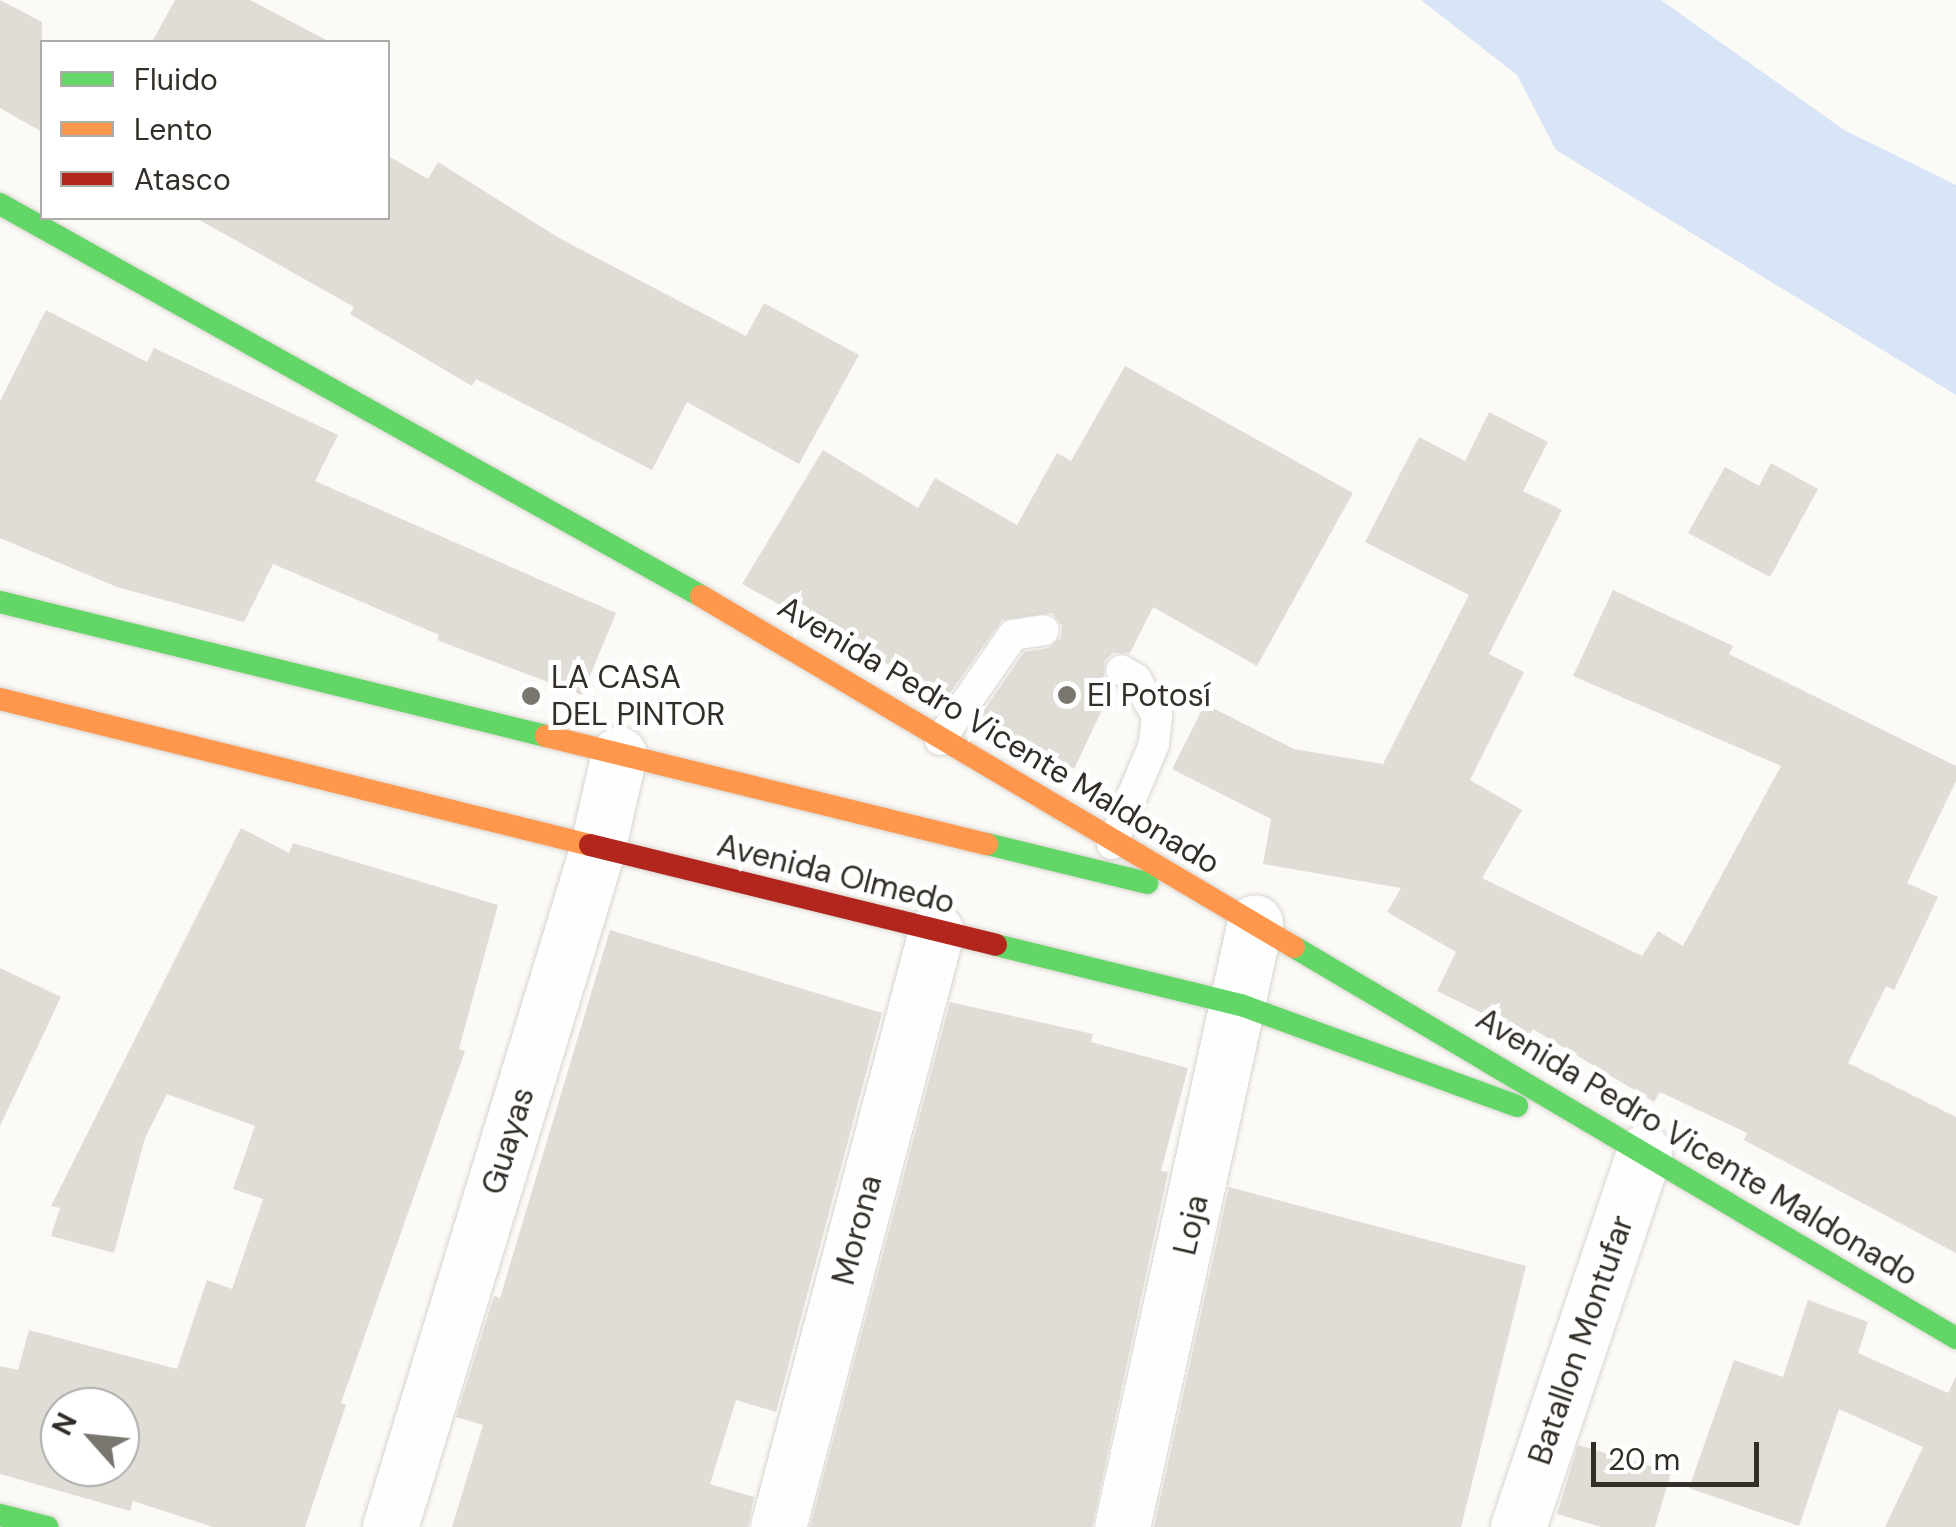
<!DOCTYPE html>
<meta charset="utf-8">
<style>
body{margin:0}
#map{position:relative;width:1956px;height:1527px;overflow:hidden;background:#fcfaf6;font-family:"DM Sans",sans-serif}
div>[style]{position:absolute}
[style*='--x']{left:calc(var(--x)*1px);top:calc(var(--y)*1px);width:calc(var(--w)*1px);rotate:calc(var(--a)*1deg)}
.water>*{inset:0;background:#d8e5f6}
.building>*{inset:0;background:#e0ddd7}
.roads{filter:drop-shadow(0 0 2px #d8d5d0) drop-shadow(0 0 2px #d8d5d0)}
.lane>*{height:30px;margin:-15px;padding:0 15px;transform-origin:15px;border-radius:15px;background:#fffefe}
.street>*{height:55px;margin:-27.5px;padding:0 27.5px;transform-origin:27.5px;border-radius:27.5px;background:#fffefe}
.fast>*{height:22px;margin:-11px;padding:0 11px;transform-origin:11px;border-radius:11px;background:#63d668}
.slow>*{height:22px;margin:-11px;padding:0 11px;transform-origin:11px;border-radius:11px;background:#ff974d}
.jam>*{height:22px;margin:-11px;padding:0 11px;transform-origin:11px;border-radius:11px;background:#b3261e}
.dots>*{width:28px;height:28px;translate:-50% -50%;box-sizing:border-box;border:5px solid #fff;border-radius:50%}
span{translate:-50% -50%;white-space:nowrap;text-align:center;line-height:1.15;-webkit-text-stroke:10px #fff;paint-order:stroke}
.poi-label{font-size:32px;color:#332f28}
.left{translate:0 -50%;text-align:left}
.street-label{font-size:32px;color:#332f28}
.legend{position:absolute;left:40px;top:40px;width:350px;height:180px;box-sizing:border-box;background:#fff;border:2px solid #adaca9;margin:0;padding:12px 18px;list-style:none;font-size:30px;color:#332f28}
.legend li{display:flex;align-items:center;gap:20px;height:50px}
.legend b{width:50px;border:2px solid #adaca9}
.north{position:absolute;left:40px;top:1387px;width:100px;height:100px;box-sizing:border-box;background:#fff;border:2px solid #adaca9;border-radius:50%;rotate:297deg;font-size:28px;font-weight:700;line-height:40px;text-align:center;color:#332f28}
.north::after{content:'';display:block;margin:auto;width:35px;height:45px;background:#797670;clip-path:polygon(50% 0,100% 100%,50% 72%,0 100%)}
.scale{position:absolute;left:1591px;top:1442px;width:168px;height:45px;box-sizing:border-box;border:5px solid #332f28;border-top:0;padding-left:12px;font-size:30px;line-height:35px;white-space:nowrap;color:#332f28;-webkit-text-stroke:8px #fff;paint-order:stroke}
</style>
<div id="map">
<div class="water">
<i style="clip-path:polygon(1421px 0,1661px 0,1844px 130px,1956px 185px,1956px 395px,1556px 150px,1517px 75px)"></i>
</div>
<div class="building">
<i style="clip-path:polygon(0 0,42px 22px,42px 132px,0 108px)"></i>
<i style="clip-path:polygon(175px 0,250px 0,330px 42px,152px 42px)"></i>
<i style="clip-path:polygon(388px 156px,428px 179px,438px 162px,559px 238px,746px 336px,764px 303px,859px 355px,799px 464px,687px 402px,652px 470px,476px 379px,472px 386px,350px 314px,354px 307px,196px 218px,388px 218px)"></i>
<i style="clip-path:polygon(46px 310px,147px 362px,154px 348px,338px 435px,315px 481px,616px 613px,582px 695px,437px 640px,439px 635px,273px 564px,244px 622px,117px 587px,0 538px,0 401px)"></i>
<i style="clip-path:polygon(1125px 366px,1353px 493px,1257px 666px,1153px 607px,1130px 653px,1113px 653px,1105px 661px,1104px 678px,1113px 687px,1074px 769px,980px 716px,1024px 652px,1048px 648px,1061px 638px,1062px 626px,1052px 613px,1002px 620px,947px 697px,742px 584px,823px 450px,918px 508px,935px 478px,1017px 525px,1057px 453px,1071px 461px)"></i>
<i style="clip-path:polygon(1489px 412px,1548px 442px,1523px 491px,1562px 510px,1489px 654px,1524px 672px,1470px 780px,1522px 810px,1482px 878px,1642px 956px,1658px 931px,1683px 946px,1781px 766px,1573px 676px,1613px 590px,1733px 646px,1729px 654px,1956px 766px,1956px 781px,1907px 883px,1938px 897px,1894px 990px,1886px 986px,1848px 1063px,1956px 1117px,1956px 1253px,1744px 1140px,1747px 1133px,1660px 1092px,1654px 1102px,1533px 1029px,1529px 1036px,1437px 991px,1456px 952px,1387px 912px,1401px 888px,1263px 864px,1271px 819px,1172px 769px,1205px 704px,1294px 749px,1383px 764px,1469px 595px,1365px 542px,1419px 437px,1465px 461px)"></i>
<i style="clip-path:polygon(1771px 463px,1818px 489px,1770px 577px,1688px 533px,1725px 467px,1759px 486px)"></i>
<i style="clip-path:polygon(evenodd,241px 828px,289px 853px,293px 843px,498px 905px,459px 1049px,465px 1051px,341px 1403px,346px 1405px,305px 1527px,213px 1527px,133px 1501px,130px 1511px,0 1474px,0 1366px,18px 1370px,29px 1330px,177px 1369px,207px 1280px,232px 1289px,263px 1199px,233px 1189px,255px 1126px,167px 1094px,145px 1138px,114px 1253px,51px 1236px,60px 1208px,51px 1206px,241px 828px,60px 1407px,120px 1407px,120px 1467px,60px 1467px,60px 1407px)"></i>
<i style="clip-path:polygon(610px 930px,882px 1013px,776px 1412px,736px 1400px,710px 1484px,754px 1497px,748px 1527px,452px 1527px,483px 1425px,456px 1417px,494px 1296px,500px 1298px)"></i>
<i style="clip-path:polygon(0 968px,61px 997px,0 1126px)"></i>
<i style="clip-path:polygon(950px 1002px,1093px 1034px,1091px 1042px,1188px 1068px,1161px 1171px,1168px 1172px,1092px 1527px,810px 1527px)"></i>
<i style="clip-path:polygon(1229px 1187px,1526px 1266px,1461px 1527px,1154px 1527px)"></i>
<i style="clip-path:polygon(1808px 1300px,1868px 1322px,1858px 1353px,1948px 1393px,1956px 1376px,1956px 1527px,1885px 1527px,1923px 1447px,1839px 1409px,1799px 1526px,1689px 1488px,1734px 1360px,1783px 1377px)"></i>
<i style="clip-path:polygon(1578px 1445px,1671px 1472px,1655px 1527px,1601px 1527px,1557px 1514px)"></i>
</div>
<div class="roads">
<div class="lane">
<i style="--x:940;--y:740;--w:128;--a:-55.2"></i>
<i style="--x:1013;--y:635;--w:31;--a:-9"></i>
<i style="--x:1112;--y:844;--w:108;--a:-67.2"></i>
<i style="--x:1154;--y:744;--w:28;--a:-84"></i>
<i style="--x:1157;--y:716;--w:43;--a:-119.6"></i>
<i style="--x:1136;--y:679;--w:17;--a:-149"></i>
</div>
<div class="street">
<i style="--x:390;--y:1527;--w:708;--a:-73"></i>
<i style="--x:597;--y:850;--w:98;--a:-77.1"></i>
<i style="--x:778;--y:1527;--w:616;--a:-75.13"></i>
<i style="--x:1122;--y:1527;--w:619;--a:-77.6"></i>
<i style="--x:1518;--y:1527;--w:395;--a:-71.4"></i>
</div>
<div class="fast">
<i style="--x:0;--y:204;--w:803;--a:29.21"></i>
<i style="--x:0;--y:602;--w:562;--a:13.79"></i>
<i style="--x:987;--y:844;--w:165;--a:13.7"></i>
<i style="--x:996;--y:945;--w:252;--a:13.8"></i>
<i style="--x:1241;--y:1005;--w:294;--a:20.1"></i>
<i style="--x:1294;--y:947;--w:769;--a:30.57"></i>
<i style="--x:0;--y:1515;--w:49;--a:14.3"></i>
</div>
<div class="slow">
<i style="--x:701;--y:596;--w:689;--a:30.62"></i>
<i style="--x:0;--y:699;--w:608;--a:13.9"></i>
<i style="--x:546;--y:736;--w:454;--a:13.8"></i>
</div>
<div class="jam">
<i style="--x:590;--y:845;--w:418;--a:13.8"></i>
</div>
</div>
<div class="dots">
<i style="left:1067px;top:695px;background:#797670"></i>
<i style="left:531px;top:696px;background:#797670"></i>
</div>
<div class="poi-label">
<span class="left" style="left:551px;top:696px">LA CASA<br>DEL PINTOR</span>
<span class="left" style="left:1087px;top:695px">El Potosí</span>
</div>
<div class="street-label">
<span style="left:999px;top:735px;rotate:31deg">Avenida Pedro Vicente Maldonado</span>
<span style="left:836px;top:874px;rotate:14deg">Avenida Olmedo</span>
<span style="left:508px;top:1141px;rotate:-73deg">Guayas</span>
<span style="left:1697px;top:1147px;rotate:31deg">Avenida Pedro Vicente Maldonado</span>
<span style="left:1191px;top:1225px;rotate:-77deg">Loja</span>
<span style="left:857px;top:1230px;rotate:-75deg">Morona</span>
<span style="left:1581px;top:1340px;rotate:-71deg">Batallon Montufar</span>
</div>
<ul class="legend">
<li><b style="height:12px;background:#63d668"></b>Fluido</li>
<li><b style="height:12px;background:#ff974d"></b>Lento</li>
<li><b style="height:12px;background:#b3261e"></b>Atasco</li>
</ul>
<div class="north">N</div>
<div class="scale">20 m</div>
</div>
